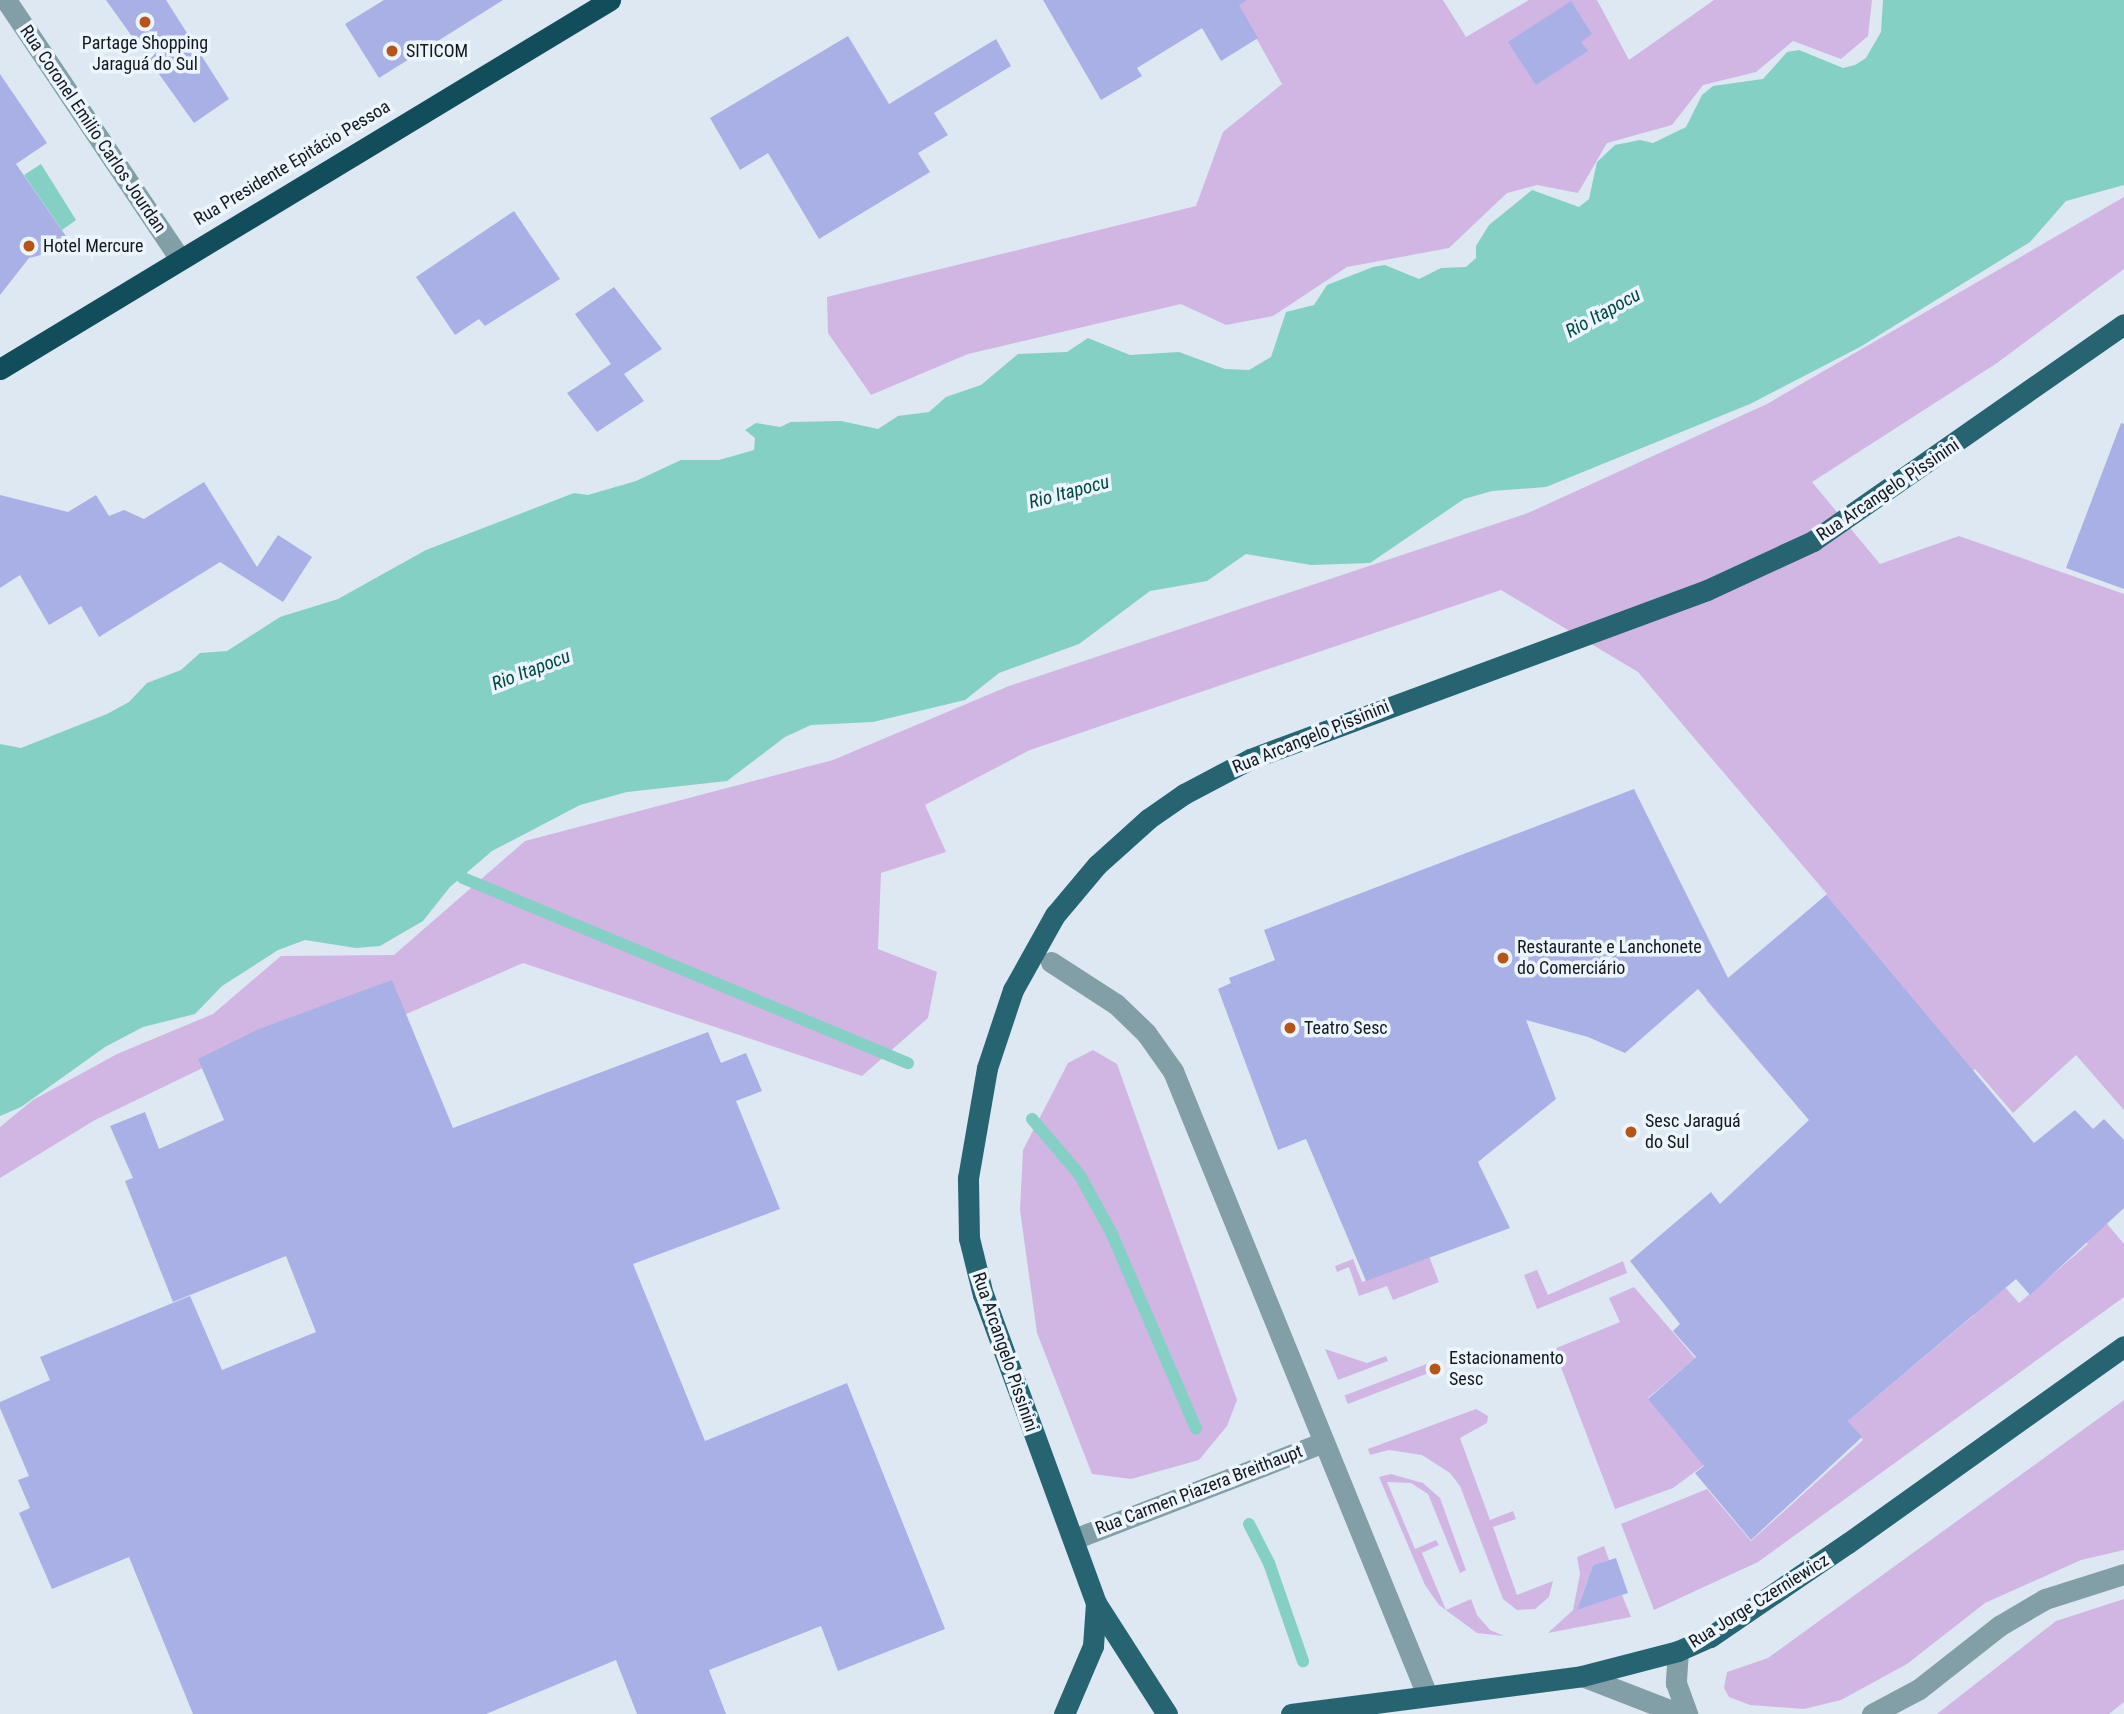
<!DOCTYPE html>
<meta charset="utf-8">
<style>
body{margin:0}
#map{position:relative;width:2124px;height:1714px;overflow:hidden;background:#dde8f2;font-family:"Roboto Condensed",sans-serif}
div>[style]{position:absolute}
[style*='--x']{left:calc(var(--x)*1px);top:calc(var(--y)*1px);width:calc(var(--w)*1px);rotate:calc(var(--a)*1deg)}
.green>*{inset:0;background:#d1b6e4;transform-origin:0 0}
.water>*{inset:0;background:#84d0c4}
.stream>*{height:12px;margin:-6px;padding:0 6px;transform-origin:6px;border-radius:6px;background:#84d0c4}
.building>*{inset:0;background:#a9b0e5}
.minor>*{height:21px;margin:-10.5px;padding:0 10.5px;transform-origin:10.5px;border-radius:10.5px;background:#829fa7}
.major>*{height:21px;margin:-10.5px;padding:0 10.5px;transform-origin:10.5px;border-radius:10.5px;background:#276472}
.highway>*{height:21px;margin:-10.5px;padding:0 10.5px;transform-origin:10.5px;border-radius:10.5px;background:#114d5a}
.dots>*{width:19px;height:19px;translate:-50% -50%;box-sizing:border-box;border:4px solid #ecf5fd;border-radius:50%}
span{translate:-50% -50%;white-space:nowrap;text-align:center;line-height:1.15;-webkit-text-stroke:7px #ecf5fd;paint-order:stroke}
.poi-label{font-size:18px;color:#14181b}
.left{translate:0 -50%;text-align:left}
.street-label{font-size:18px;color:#14181b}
.water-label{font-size:19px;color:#014941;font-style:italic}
</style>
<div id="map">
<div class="green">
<i style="clip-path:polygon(1235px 0,1443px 0,1466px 37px,1529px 0,1597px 0,1629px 60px,1714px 0,1872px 0,1868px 36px,1841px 59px,1793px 41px,1756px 72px,1703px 85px,1672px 125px,1607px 143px,1578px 193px,1537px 185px,1507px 193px,1449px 248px,1347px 267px,1273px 316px,1226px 325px,1181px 304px,968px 354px,871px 395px,828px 333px,827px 297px,1196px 206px,1223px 132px,1282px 84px)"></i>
<i style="clip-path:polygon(2124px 197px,2124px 269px,1997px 363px,1812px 482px,1880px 564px,1959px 536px,2124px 594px,2124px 1110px,2076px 1055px,2013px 1113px,1975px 1069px,1855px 1173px,1706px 1000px,1827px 894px,1638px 672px,1501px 590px,1030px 750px,925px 805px,946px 852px,881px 873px,878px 949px,937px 972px,928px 1018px,862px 1076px,523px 963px,404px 1015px,298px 1022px,95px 1120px,0 1178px,0 1127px,33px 1100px,117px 1054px,213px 1014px,281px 956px,394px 955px,525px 841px,833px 760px,1009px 686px,1528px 513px,1767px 404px)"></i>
<i style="clip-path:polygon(1093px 1050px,1117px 1064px,1237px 1400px,1227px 1426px,1199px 1460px,1131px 1479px,1092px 1474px,1037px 1333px,1020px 1210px,1023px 1150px,1068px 1063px)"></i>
<i style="clip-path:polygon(2045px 1150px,2124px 1244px,2124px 1297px,1758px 1562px,1654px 1610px,1621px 1524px,1707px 1489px,1751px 1541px,1863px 1440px,1848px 1421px,1974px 1315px,1991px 1271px,2019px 1303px,2088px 1244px,2024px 1168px)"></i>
<i style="clip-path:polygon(1429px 1256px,1439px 1282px,1393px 1300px,1387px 1286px,1359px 1296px,1349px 1267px,1337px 1272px,1335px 1266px,1353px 1259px,1362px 1282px)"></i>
<i style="clip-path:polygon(1623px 1261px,1627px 1273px,1537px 1309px,1524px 1275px,1537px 1270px,1548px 1295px)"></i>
<i style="clip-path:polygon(1634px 1287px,1695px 1358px,1648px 1398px,1704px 1465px,1673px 1488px,1615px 1509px,1554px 1349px,1620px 1322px,1609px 1298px)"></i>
<i style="clip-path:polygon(1325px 1349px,1367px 1363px,1386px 1356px,1388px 1361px,1338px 1380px)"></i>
<i style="left:1437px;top:1360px;width:9px;height:99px;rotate:69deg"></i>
<i style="clip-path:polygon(2124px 1400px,2124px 1550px,2081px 1560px,1985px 1603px,1907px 1664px,1841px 1700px,1804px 1709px,1750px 1705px,1729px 1697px,1724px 1688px,1727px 1672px,1768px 1658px)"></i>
<i style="clip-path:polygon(1476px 1409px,1488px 1416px,1487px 1423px,1460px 1438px,1490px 1520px,1513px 1511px,1516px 1519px,1493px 1527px,1517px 1595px,1553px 1581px,1549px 1597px,1535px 1609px,1517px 1610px,1503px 1599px,1460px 1486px,1450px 1473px,1422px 1455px,1389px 1450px,1370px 1455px,1368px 1449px)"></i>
<i style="clip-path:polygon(1391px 1474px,1423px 1483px,1440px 1498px,1466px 1570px,1460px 1573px,1428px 1494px,1411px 1483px,1387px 1482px,1415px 1549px,1436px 1540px,1439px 1545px,1422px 1553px,1446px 1610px,1471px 1599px,1477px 1615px,1490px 1630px,1504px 1636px,1477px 1633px,1439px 1605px,1425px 1585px,1379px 1477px)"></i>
<i style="clip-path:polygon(1604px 1546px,1609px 1560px,1593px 1565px,1580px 1601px,1582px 1608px,1622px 1595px,1631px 1617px,1548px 1633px,1573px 1610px,1580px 1574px,1577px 1557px)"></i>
<i style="clip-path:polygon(2124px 1599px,2124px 1702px,2109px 1714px,1937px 1714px,2056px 1621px)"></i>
</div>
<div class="water">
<i style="clip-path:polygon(1883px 0,2124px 0,2124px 185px,2066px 201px,2030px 242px,1860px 347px,1750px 404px,1546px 487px,1492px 491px,1464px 499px,1370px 563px,1311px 565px,1246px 554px,1207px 581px,1150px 591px,1079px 644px,999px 673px,965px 700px,873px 722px,811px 725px,785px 737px,727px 781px,627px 792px,580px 805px,492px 851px,450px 887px,423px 921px,380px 946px,356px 948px,305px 940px,278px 950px,222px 986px,195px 1014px,143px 1027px,105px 1047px,21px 1107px,0 1116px,0 744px,21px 748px,107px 714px,129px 702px,147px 683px,181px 670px,200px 653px,227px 651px,280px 617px,338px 599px,426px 550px,574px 493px,588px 495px,636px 481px,681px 460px,719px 460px,754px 450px,755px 438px,745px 430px,756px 423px,780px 427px,791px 422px,841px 421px,878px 429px,898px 416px,929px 412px,946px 397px,981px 385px,1018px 354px,1067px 352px,1088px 338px,1130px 355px,1179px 352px,1225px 369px,1249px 370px,1271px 357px,1286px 312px,1314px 305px,1327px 285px,1373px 267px,1385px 265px,1419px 279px,1441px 268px,1466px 267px,1476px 258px,1476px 246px,1489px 225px,1532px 190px,1579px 207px,1589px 199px,1597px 162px,1615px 145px,1640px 140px,1653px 143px,1686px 127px,1702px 95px,1713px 86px,1763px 79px,1787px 52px,1799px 50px,1843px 68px,1855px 65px,1866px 58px,1881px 32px)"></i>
<i style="clip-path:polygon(41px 164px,76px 220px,62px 230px,24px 175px)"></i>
</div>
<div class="stream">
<i style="--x:455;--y:865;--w:15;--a:58"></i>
<i style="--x:463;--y:878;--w:482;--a:22.6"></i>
<i style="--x:1032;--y:1119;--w:72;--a:49.5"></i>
<i style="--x:1079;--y:1174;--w:66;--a:61.1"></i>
<i style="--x:1111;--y:1232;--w:214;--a:66.6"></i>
<i style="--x:1249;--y:1524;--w:44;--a:62.9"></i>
<i style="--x:1269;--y:1563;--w:104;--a:70.9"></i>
</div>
<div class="building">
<i style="clip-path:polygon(106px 0,166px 0,229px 99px,194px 123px)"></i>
<i style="clip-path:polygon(384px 0,503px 0,379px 78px,345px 24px)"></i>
<i style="clip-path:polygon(1043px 0,1247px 0,1239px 5px,1258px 38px,1221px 61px,1202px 28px,1137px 68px,1142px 76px,1101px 100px)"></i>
<i style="clip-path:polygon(1571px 1px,1592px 34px,1581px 42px,1588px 51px,1536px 85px,1508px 42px)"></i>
<i style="clip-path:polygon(848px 36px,889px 104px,996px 39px,1011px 66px,934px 113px,948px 135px,918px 153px,930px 172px,819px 239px,768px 153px,740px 170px,710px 118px)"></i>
<i style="clip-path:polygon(0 74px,47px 143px,16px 164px,68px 239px,49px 253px,29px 258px,0 295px)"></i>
<i style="clip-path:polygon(514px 211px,560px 279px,485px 326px,479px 319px,455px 335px,416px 277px)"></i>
<i style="clip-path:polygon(614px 287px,662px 349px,624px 374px,644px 401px,597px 432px,567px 393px,611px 364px,575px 314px)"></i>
<i style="clip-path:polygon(2121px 423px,2124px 424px,2124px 589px,2066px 568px)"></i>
<i style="clip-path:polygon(204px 482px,257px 567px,278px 535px,312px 557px,283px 602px,220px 562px,99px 637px,81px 606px,49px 625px,20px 575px,0 588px,0 495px,68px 512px,96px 495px,109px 516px,124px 510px,144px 519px)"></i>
<i style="clip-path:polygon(1634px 789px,1728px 978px,1826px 895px,2034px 1143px,2075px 1110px,2093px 1129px,2104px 1119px,2124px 1140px,2124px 1208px,2030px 1295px,2016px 1279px,1848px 1421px,1862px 1437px,1751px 1540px,1695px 1473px,1704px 1466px,1648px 1399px,1696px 1357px,1673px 1331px,1680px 1324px,1630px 1261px,1711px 1192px,1720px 1204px,1809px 1120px,1698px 989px,1625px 1053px,1588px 1037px,1526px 1020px,1556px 1099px,1478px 1162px,1510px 1228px,1366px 1281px,1306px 1139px,1278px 1150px,1218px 989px,1231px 983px,1229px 978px,1275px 960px,1264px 930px)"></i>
<i style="clip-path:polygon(392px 980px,453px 1128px,708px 1032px,721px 1063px,746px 1053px,762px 1091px,736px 1101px,780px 1209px,633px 1264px,705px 1441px,847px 1383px,945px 1629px,838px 1671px,821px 1626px,709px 1670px,726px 1714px,637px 1714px,616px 1660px,486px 1714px,193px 1714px,129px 1557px,52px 1589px,19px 1513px,30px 1508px,18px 1480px,29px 1476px,0 1408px,0 1402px,50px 1380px,40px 1357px,190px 1296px,222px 1370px,316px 1332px,286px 1256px,173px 1302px,125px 1181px,133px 1178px,110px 1126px,145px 1112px,159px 1149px,224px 1120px,198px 1059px,259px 1029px)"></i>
<i style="clip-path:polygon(1616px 1558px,1628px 1593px,1577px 1610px,1593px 1565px)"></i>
</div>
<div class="minor">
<i style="--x:6;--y:0;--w:310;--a:56.1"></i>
<i style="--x:1051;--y:962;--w:77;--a:32.9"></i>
<i style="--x:1116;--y:1004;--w:42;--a:44"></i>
<i style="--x:1146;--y:1033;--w:47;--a:54.6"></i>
<i style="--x:1173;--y:1071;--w:674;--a:67.85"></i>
<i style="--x:1074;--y:1539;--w:268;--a:-21.2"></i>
<i style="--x:1678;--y:1651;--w:32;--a:94"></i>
<i style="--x:1676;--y:1683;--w:33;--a:70"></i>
<i style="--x:1582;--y:1676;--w:105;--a:21.2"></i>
<i style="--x:1872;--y:1714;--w:53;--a:-28"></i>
<i style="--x:1919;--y:1689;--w:102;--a:-38.2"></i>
<i style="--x:1999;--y:1626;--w:53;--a:-30.4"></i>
<i style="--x:2045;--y:1599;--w:83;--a:-17.6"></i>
</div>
<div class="major">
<i style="--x:1064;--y:1714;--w:74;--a:-66.9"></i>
<i style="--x:1093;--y:1646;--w:43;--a:-86"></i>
<i style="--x:1167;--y:1714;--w:132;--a:-122.6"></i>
<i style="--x:1096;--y:1603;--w:328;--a:-110.1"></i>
<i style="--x:983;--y:1295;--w:59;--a:-103.8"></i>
<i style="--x:969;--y:1238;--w:60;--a:-91"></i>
<i style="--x:968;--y:1178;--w:112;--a:-80.2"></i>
<i style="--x:987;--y:1068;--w:82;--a:-71.6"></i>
<i style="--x:1013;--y:990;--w:86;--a:-60.8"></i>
<i style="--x:1055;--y:915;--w:65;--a:-50"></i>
<i style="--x:1097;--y:865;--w:69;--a:-42"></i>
<i style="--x:1148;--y:819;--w:44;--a:-34.8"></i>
<i style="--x:1184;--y:794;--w:75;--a:-27.9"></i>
<i style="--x:1250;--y:759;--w:487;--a:-20.3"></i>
<i style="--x:1707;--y:590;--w:117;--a:-24.8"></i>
<i style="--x:1813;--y:541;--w:379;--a:-34.9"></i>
<i style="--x:1291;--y:1714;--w:293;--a:-7.4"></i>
<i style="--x:1582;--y:1676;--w:99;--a:-14.6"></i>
<i style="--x:1678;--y:1651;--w:35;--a:-24"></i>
<i style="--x:1710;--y:1637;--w:167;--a:-34.3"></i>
<i style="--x:1848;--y:1543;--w:339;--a:-35.5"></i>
</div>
<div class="highway">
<i style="--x:0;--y:369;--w:713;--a:-31.17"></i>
</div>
<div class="dots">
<i style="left:145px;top:22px;background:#b65516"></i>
<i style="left:392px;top:51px;background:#b65516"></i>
<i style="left:29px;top:246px;background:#b65516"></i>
<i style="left:1503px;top:958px;background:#b65516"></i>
<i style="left:1290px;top:1028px;background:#b65516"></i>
<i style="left:1631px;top:1132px;background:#b65516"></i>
<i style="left:1435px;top:1369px;background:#b65516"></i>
</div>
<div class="poi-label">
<span style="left:145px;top:54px">Partage Shopping<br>Jaraguá do Sul</span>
<span class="left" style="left:406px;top:51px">SITICOM</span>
<span class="left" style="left:43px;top:246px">Hotel Mercure</span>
<span class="left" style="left:1517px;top:958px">Restaurante e Lanchonete<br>do Comerciário</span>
<span class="left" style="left:1304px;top:1028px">Teatro Sesc</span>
<span class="left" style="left:1645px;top:1132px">Sesc Jaraguá<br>do Sul</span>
<span class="left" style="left:1449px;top:1369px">Estacionamento<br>Sesc</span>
</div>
<div class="street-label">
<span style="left:93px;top:129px;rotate:56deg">Rua Coronel Emilio Carlos Jourdan</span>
<span style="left:292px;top:163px;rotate:-31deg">Rua Presidente Epitácio Pessoa</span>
<span style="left:1888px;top:490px;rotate:-34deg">Rua Arcangelo Pissinini</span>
<span style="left:1311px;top:737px;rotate:-22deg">Rua Arcangelo Pissinini</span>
<span style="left:1005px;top:1352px;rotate:71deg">Rua Arcangelo Pissinini</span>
<span style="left:1199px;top:1490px;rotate:-21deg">Rua Carmen Piazera Breithaupt</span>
<span style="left:1759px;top:1601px;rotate:-32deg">Rua Jorge Czerniewicz</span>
</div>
<div class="water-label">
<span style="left:1603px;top:313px;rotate:-29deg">Rio Itapocu</span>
<span style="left:1069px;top:492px;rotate:-15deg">Rio Itapocu</span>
<span style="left:531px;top:670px;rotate:-21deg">Rio Itapocu</span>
</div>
</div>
